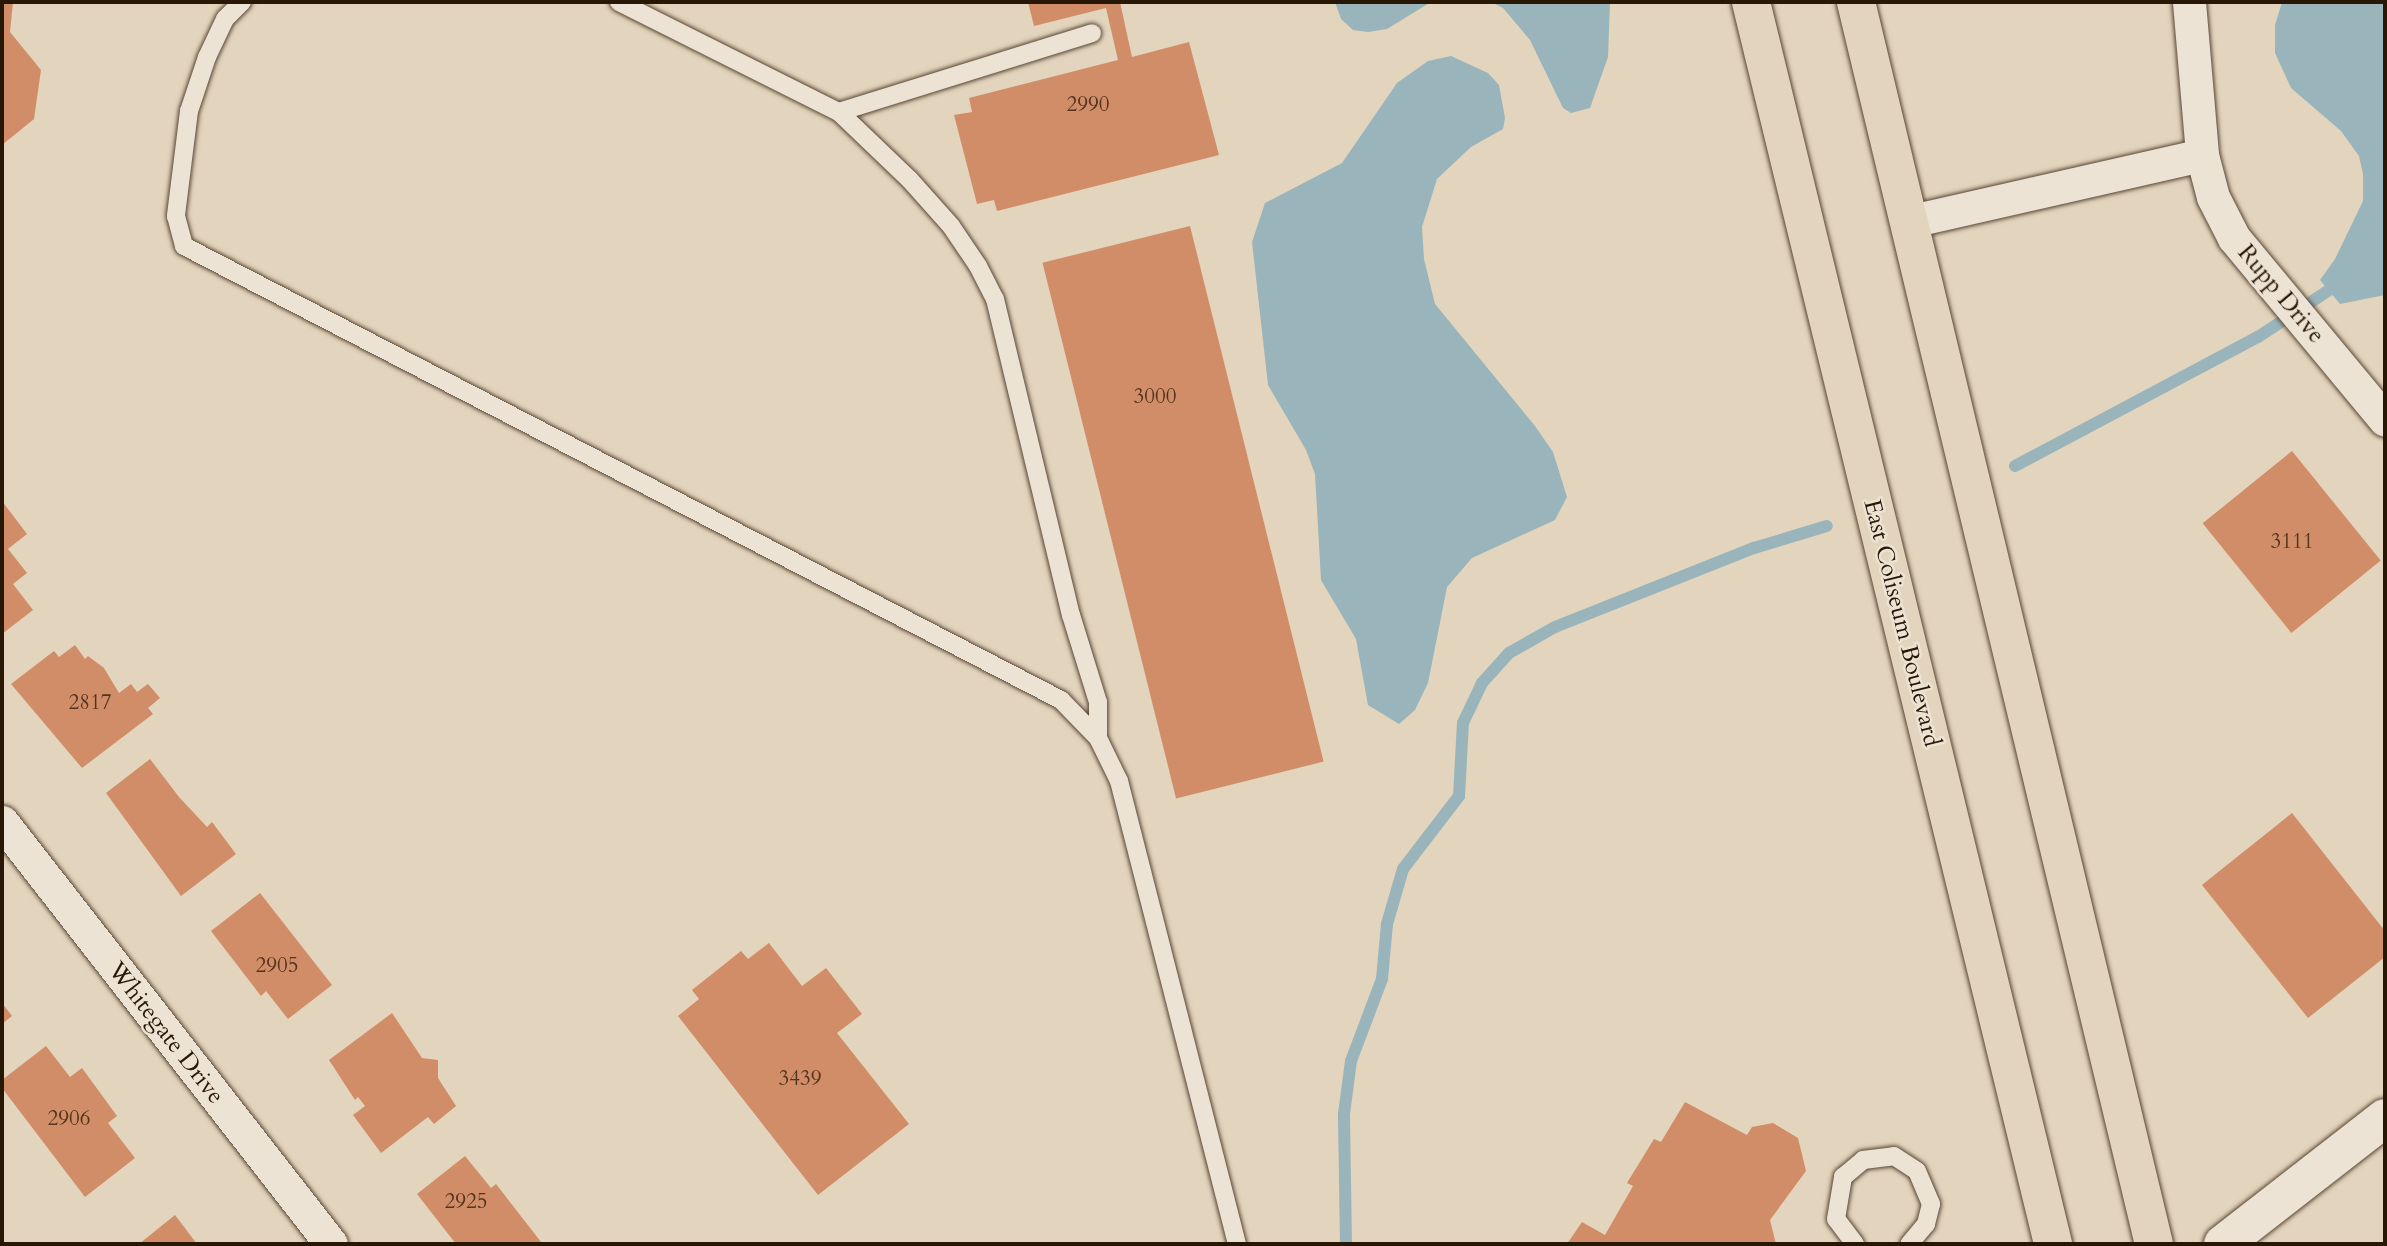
<!DOCTYPE html>
<style>
body{margin:0}
#map{position:relative;width:2387px;height:1246px;overflow:hidden;background:#e3d4bd;font-family:Cardo,serif}
div>[style]{position:absolute}
[style*='--x']{left:calc(var(--x)*1px);top:calc(var(--y)*1px);width:calc(var(--w)*1px);rotate:calc(var(--a)*1deg)}
.water>*{inset:0;background:#99b5bb}
.stream>*{height:12px;margin:-6px;padding:0 6px;transform-origin:6px;border-radius:6px;background:#99b5bb}
.building>*{inset:0;background:#d08d68;transform-origin:0 0}
.roads{filter:drop-shadow(0 0 2px #584633) drop-shadow(0 0 2px #584633)}
.lane>*{height:18px;margin:-9px;padding:0 9px;transform-origin:9px;border-radius:9px;background:#ede3d4}
.street>*{height:33px;margin:-16.5px;padding:0 16.5px;transform-origin:16.5px;border-radius:16.5px;background:#ede3d4}
.secondary>*{height:38px;margin:-19px;padding:0 19px;transform-origin:19px;border-radius:19px;background:#ede3d4}
.highway>*{height:38px;margin:-19px;padding:0 19px;transform-origin:19px;border-radius:19px;background:#e3d4bd}
span{translate:-50% -50%;white-space:nowrap;text-align:center;line-height:1.15;-webkit-text-stroke:5px #ede3d4;paint-order:stroke}
.number-label{font-size:21px;color:#53341e}
.number-label span{-webkit-text-stroke-width:0}
.street-label{font-size:24px;color:#291705}
.frame{position:absolute;inset:0;border:4px solid #291705;pointer-events:none}
</style>
<div id="map">
<div class="water">
<i style="clip-path:polygon(1335px 2px,1431px 2px,1387px 29px,1368px 32px,1353px 30px,1341px 19px)"></i>
<i style="clip-path:polygon(1491px 2px,1610px 2px,1608px 57px,1590px 108px,1571px 113px,1563px 108px,1530px 40px,1503px 8px)"></i>
<i style="clip-path:polygon(2282px 2px,2385px 2px,2385px 295px,2340px 304px,2320px 280px,2335px 259px,2363px 201px,2363px 174px,2359px 156px,2341px 131px,2291px 88px,2275px 53px,2275px 25px)"></i>
<i style="clip-path:polygon(1451px 56px,1488px 73px,1499px 85px,1505px 118px,1503px 129px,1471px 147px,1437px 179px,1422px 227px,1424px 259px,1435px 304px,1535px 426px,1553px 452px,1567px 497px,1555px 520px,1472px 558px,1447px 587px,1428px 683px,1415px 710px,1399px 724px,1368px 705px,1356px 639px,1321px 580px,1315px 474px,1306px 450px,1268px 385px,1252px 242px,1265px 203px,1342px 163px,1397px 83px,1428px 61px)"></i>
</div>
<div class="stream">
<i style="--x:2015;--y:466;--w:275;--a:-28"></i>
<i style="--x:2258;--y:337;--w:98;--a:-33.4"></i>
<i style="--x:1346;--y:1244;--w:130;--a:-90.9"></i>
<i style="--x:1344;--y:1114;--w:53;--a:-82.5"></i>
<i style="--x:1351;--y:1061;--w:88;--a:-69.3"></i>
<i style="--x:1382;--y:979;--w:55;--a:-84.8"></i>
<i style="--x:1387;--y:924;--w:57;--a:-73.8"></i>
<i style="--x:1403;--y:869;--w:92;--a:-52.5"></i>
<i style="--x:1459;--y:796;--w:73;--a:-86.9"></i>
<i style="--x:1463;--y:723;--w:44;--a:-64.6"></i>
<i style="--x:1482;--y:683;--w:40;--a:-48"></i>
<i style="--x:1509;--y:653;--w:53;--a:-29.5"></i>
<i style="--x:1555;--y:627;--w:214;--a:-21.7"></i>
<i style="--x:1754;--y:548;--w:76;--a:-16.8"></i>
</div>
<div class="building">
<i style="clip-path:polygon(2px 2px,13px 2px,10px 32px,41px 70px,34px 119px,2px 145px)"></i>
<i style="clip-path:polygon(1028px 2px,1120px 2px,1132px 57px,1189px 42px,1219px 155px,997px 211px,994px 200px,977px 204px,954px 115px,972px 112px,969px 98px,1118px 60px,1106px 8px,1034px 26px)"></i>
<i style="left:1190px;top:226px;width:552px;height:152px;rotate:76deg"></i>
<i style="left:2292px;top:451px;width:141px;height:115px;rotate:51deg"></i>
<i style="clip-path:polygon(2px 501px,27px 534px,8px 549px,27px 573px,13px 584px,33px 610px,2px 634px)"></i>
<i style="clip-path:polygon(75px 645px,85px 659px,88px 656px,104px 668px,119px 693px,131px 684px,137px 692px,148px 684px,160px 698px,148px 708px,153px 714px,82px 768px,11px 684px,54px 651px,59px 657px)"></i>
<i style="clip-path:polygon(150px 759px,179px 797px,207px 827px,212px 822px,236px 854px,181px 896px,106px 793px)"></i>
<i style="clip-path:polygon(2292px 813px,2385px 931px,2385px 957px,2308px 1018px,2202px 885px)"></i>
<i style="clip-path:polygon(260px 893px,332px 985px,288px 1019px,266px 991px,261px 996px,211px 931px)"></i>
<i style="clip-path:polygon(769px 943px,802px 986px,826px 968px,862px 1014px,837px 1033px,909px 1124px,818px 1195px,678px 1016px,699px 999px,692px 990px,741px 951px,748px 959px)"></i>
<i style="clip-path:polygon(2px 1003px,12px 1016px,2px 1024px)"></i>
<i style="clip-path:polygon(392px 1013px,422px 1058px,438px 1060px,438px 1078px,456px 1106px,434px 1124px,428px 1117px,381px 1153px,353px 1115px,365px 1106px,358px 1097px,355px 1100px,329px 1060px)"></i>
<i style="clip-path:polygon(46px 1046px,70px 1077px,82px 1068px,117px 1116px,108px 1123px,135px 1158px,85px 1197px,2px 1088px,2px 1080px)"></i>
<i style="clip-path:polygon(1685px 1102px,1747px 1135px,1752px 1127px,1773px 1123px,1798px 1138px,1806px 1171px,1770px 1220px,1776px 1244px,1567px 1244px,1582px 1222px,1605px 1235px,1633px 1186px,1627px 1183px,1654px 1139px,1661px 1142px)"></i>
<i style="clip-path:polygon(465px 1156px,491px 1188px,496px 1184px,541px 1242px,456px 1244px,417px 1194px)"></i>
<i style="clip-path:polygon(175px 1215px,197px 1244px,139px 1244px)"></i>
</div>
<div class="roads">
<div class="lane">
<i style="--x:242;--y:2;--w:24;--a:135"></i>
<i style="--x:225;--y:19;--w:42;--a:115.3"></i>
<i style="--x:207;--y:57;--w:57;--a:108.4"></i>
<i style="--x:189;--y:111;--w:106;--a:97.1"></i>
<i style="--x:176;--y:216;--w:31;--a:75"></i>
<i style="--x:184;--y:246;--w:988;--a:27.37"></i>
<i style="--x:1061;--y:700;--w:53;--a:45.8"></i>
<i style="--x:1098;--y:738;--w:48;--a:64"></i>
<i style="--x:1119;--y:781;--w:478;--a:75.7"></i>
<i style="--x:619;--y:2;--w:246;--a:26.6"></i>
<i style="--x:839;--y:112;--w:98;--a:43.8"></i>
<i style="--x:910;--y:180;--w:62;--a:48.3"></i>
<i style="--x:951;--y:226;--w:48;--a:56"></i>
<i style="--x:978;--y:266;--w:37;--a:63"></i>
<i style="--x:995;--y:299;--w:325;--a:76.5"></i>
<i style="--x:1071;--y:615;--w:91;--a:72.8"></i>
<i style="--x:1098;--y:702;--w:36;--a:90"></i>
<i style="--x:839;--y:112;--w:265;--a:-17.3"></i>
<i style="--x:1855;--y:1244;--w:31;--a:-127"></i>
<i style="--x:1836;--y:1219;--w:43;--a:-80.5"></i>
<i style="--x:1843;--y:1177;--w:26;--a:-40"></i>
<i style="--x:1863;--y:1160;--w:31;--a:-7"></i>
<i style="--x:1894;--y:1156;--w:27;--a:33"></i>
<i style="--x:1917;--y:1171;--w:36;--a:67"></i>
<i style="--x:1931;--y:1204;--w:21;--a:104"></i>
<i style="--x:1926;--y:1224;--w:26;--a:130"></i>
</div>
<div class="street">
<i style="--x:2189;--y:2;--w:154;--a:85.1"></i>
<i style="--x:1911;--y:221;--w:298;--a:-12.8"></i>
<i style="--x:2202;--y:155;--w:43;--a:75.3"></i>
<i style="--x:2213;--y:197;--w:46;--a:62.9"></i>
<i style="--x:2234;--y:238;--w:236;--a:50.3"></i>
<i style="--x:2;--y:822;--w:535;--a:52.06"></i>
</div>
<div class="secondary">
<i style="--x:2223;--y:1244;--w:205;--a:-37.9"></i>
</div>
<div class="highway">
<i style="--x:1751;--y:2;--w:1278;--a:76.33"></i>
<i style="--x:1856;--y:2;--w:1277;--a:76.51"></i>
</div>
</div>
<div class="number-label">
<span style="left:1088px;top:105px">2990</span>
<span style="left:1155px;top:397px">3000</span>
<span style="left:2292px;top:542px">3111</span>
<span style="left:90px;top:703px">2817</span>
<span style="left:277px;top:966px">2905</span>
<span style="left:800px;top:1079px">3439</span>
<span style="left:69px;top:1119px">2906</span>
<span style="left:466px;top:1202px">2925</span>
</div>
<div class="street-label">
<span style="left:2281px;top:294px;rotate:50deg">Rupp Drive</span>
<span style="left:1902px;top:623px;rotate:76deg">East Coliseum Boulevard</span>
<span style="left:166px;top:1033px;rotate:52deg">Whitegate Drive</span>
</div>
<div class="frame"></div>
</div>
